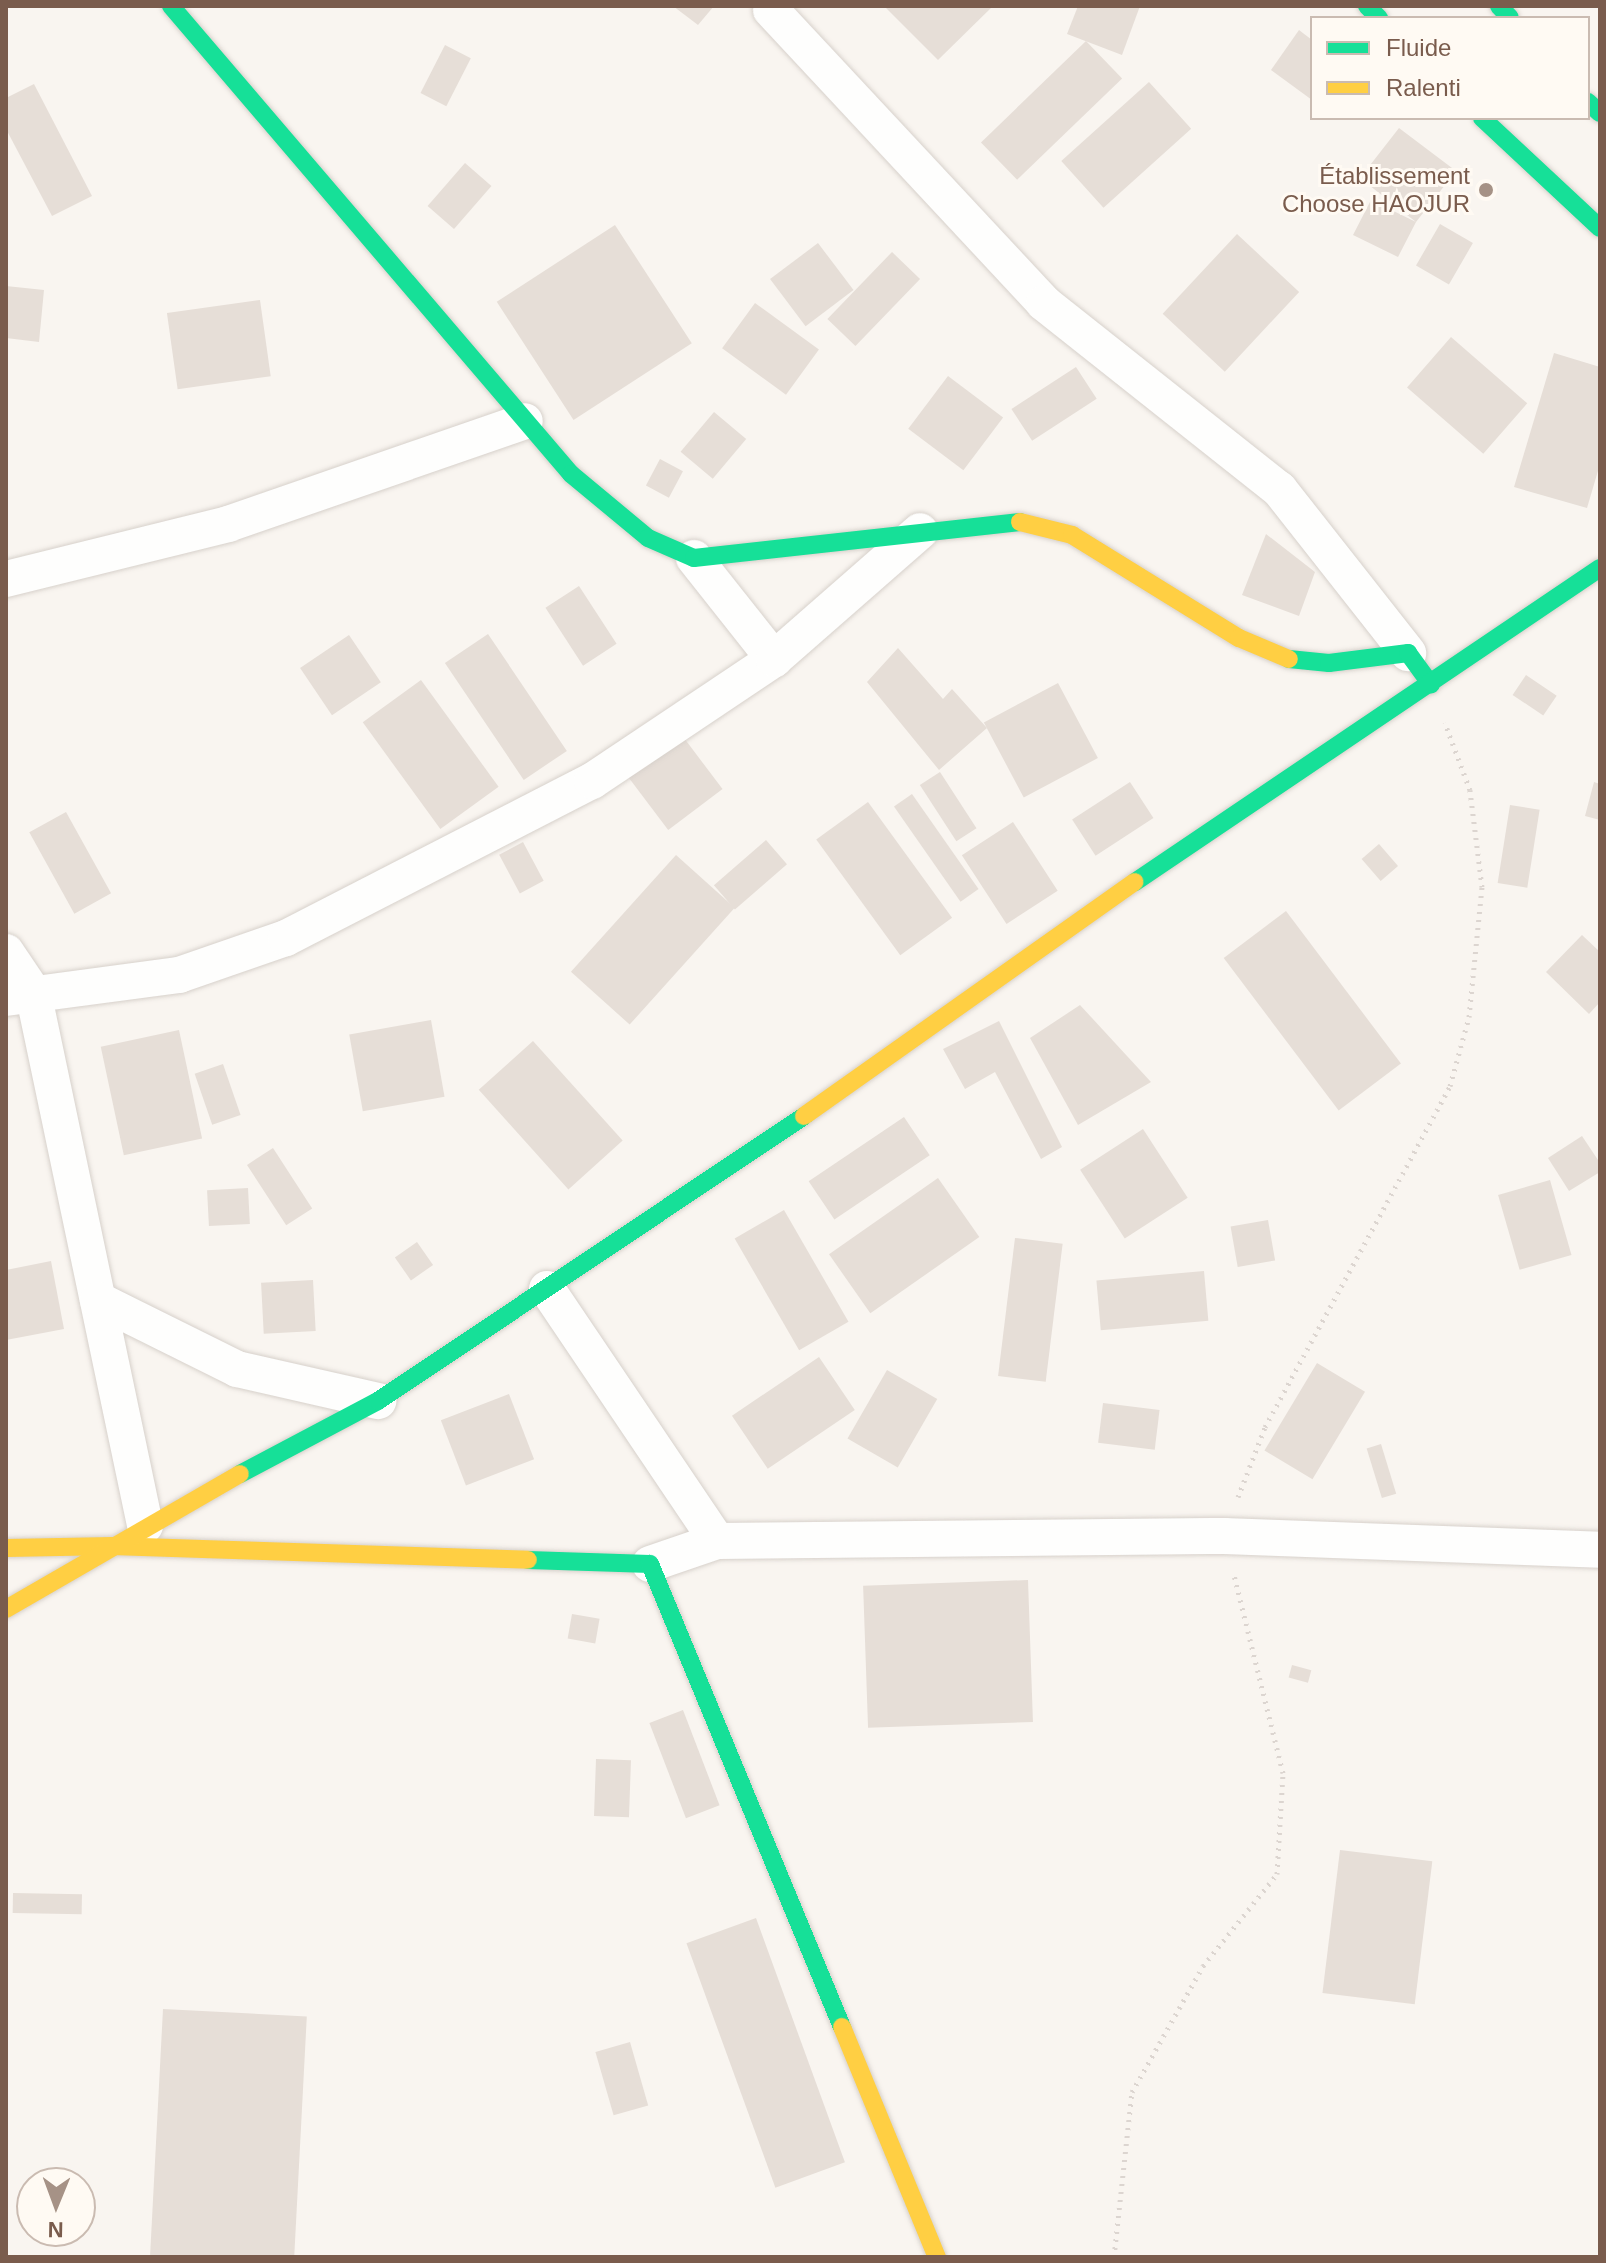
<!DOCTYPE html>
<meta charset="utf-8">
<style>
body{margin:0}
#map{position:relative;width:1606px;height:2263px;overflow:hidden;background:#f9f5f0;font-family:Helvetica,sans-serif}
div>[style]{position:absolute}
[style*='--x']{left:calc(var(--x)*1px);top:calc(var(--y)*1px);width:calc(var(--w)*1px);rotate:calc(var(--a)*1deg)}
.building>*{inset:0;background:#e6ded7;transform-origin:0 0}
.path>*{height:5px;margin-top:-2.5px;transform-origin:0;background:repeating-linear-gradient(90deg,#dcd5d0 0 2px,transparent 0 8px)}
.roads{filter:drop-shadow(0 0 2px #d7d1cb) drop-shadow(0 0 2px #d7d1cb)}
.street>*{height:36px;margin:-18px;padding:0 18px;transform-origin:18px;border-radius:18px;background:#fefefd}
.fast>*{height:18px;margin:-9px;padding:0 9px;transform-origin:9px;border-radius:9px;background:#16e098}
.slow>*{height:18px;margin:-9px;padding:0 9px;transform-origin:9px;border-radius:9px;background:#ffcf43}
.dots>*{width:22px;height:22px;translate:-50% -50%;box-sizing:border-box;border:4px solid #fffaf3;border-radius:50%}
span{translate:-50% -50%;white-space:nowrap;text-align:center;line-height:1.15;-webkit-text-stroke:6px #fffaf3;paint-order:stroke}
.poi-label{font-size:24px;color:#7a5c4d}
.right{translate:-100% -50%;text-align:right}
.frame{position:absolute;inset:0;border:8px solid #7a5c4d;pointer-events:none}
.legend{position:absolute;left:1310px;top:16px;width:280px;height:104px;box-sizing:border-box;background:#fffaf3;border:2px solid #cabbb1;margin:0;padding:10px 14px;list-style:none;font-size:24px;color:#7a5c4d}
.legend li{display:flex;align-items:center;gap:16px;height:40px}
.legend b{width:40px;border:2px solid #cabbb1}
.north{position:absolute;left:16px;top:2167px;width:80px;height:80px;box-sizing:border-box;background:#fffaf3;border:2px solid #cabbb1;border-radius:50%;rotate:181deg;font-size:22px;font-weight:700;line-height:32px;text-align:center;color:#7a5c4d}
.north::after{content:'';display:block;margin:auto;width:28px;height:36px;background:#a69286;clip-path:polygon(50% 0,100% 100%,50% 72%,0 100%)}
</style>
<div id="map">
<div class="building">
<i style="clip-path:polygon(673px 6px,714px 6px,698px 25px)"></i>
<i style="clip-path:polygon(884px 6px,993px 6px,938px 60px)"></i>
<i style="clip-path:polygon(1078px 6px,1140px 6px,1122px 55px,1067px 34px)"></i>
<i style="clip-path:polygon(1299px 30px,1312px 40px,1312px 100px,1271px 70px)"></i>
<i style="left:1086px;top:41px;width:52px;height:146px;rotate:46deg"></i>
<i style="left:445px;top:45px;width:29px;height:54px;rotate:27deg"></i>
<i style="left:1149px;top:82px;width:63px;height:118px;rotate:48deg"></i>
<i style="clip-path:polygon(34px 84px,92px 196px,52px 216px,6px 129px,6px 98px)"></i>
<i style="clip-path:polygon(1399px 128px,1456px 171px,1416px 222px,1398px 257px,1353px 235px,1371px 200px,1416px 222px,1360px 178px)"></i>
<i style="left:465px;top:163px;width:35px;height:57px;rotate:41deg"></i>
<i style="left:1440px;top:224px;width:38px;height:48px;rotate:30deg"></i>
<i style="left:615px;top:225px;width:141px;height:141px;rotate:57deg"></i>
<i style="left:1237px;top:234px;width:85px;height:109px;rotate:43deg"></i>
<i style="left:818px;top:243px;width:59px;height:60px;rotate:53deg"></i>
<i style="left:892px;top:252px;width:39px;height:93px;rotate:44deg"></i>
<i style="clip-path:polygon(6px 286px,44px 290px,39px 342px,6px 338px)"></i>
<i style="left:260px;top:300px;width:77px;height:94px;rotate:82deg"></i>
<i style="left:755px;top:303px;width:79px;height:56px;rotate:36deg"></i>
<i style="left:1451px;top:337px;width:101px;height:67px;rotate:41deg"></i>
<i style="clip-path:polygon(1554px 353px,1600px 367px,1600px 464px,1587px 508px,1514px 487px)"></i>
<i style="left:1076px;top:367px;width:38px;height:77px;rotate:57deg"></i>
<i style="left:948px;top:376px;width:69px;height:66px;rotate:37deg"></i>
<i style="left:714px;top:412px;width:42px;height:52px;rotate:40deg"></i>
<i style="left:660px;top:459px;width:26px;height:30px;rotate:28deg"></i>
<i style="clip-path:polygon(1266px 534px,1315px 572px,1299px 616px,1242px 595px)"></i>
<i style="left:579px;top:586px;width:69px;height:40px;rotate:57deg"></i>
<i style="left:488px;top:634px;width:141px;height:52px;rotate:56deg"></i>
<i style="left:349px;top:635px;width:57px;height:59px;rotate:56deg"></i>
<i style="clip-path:polygon(898px 648px,943px 699px,952px 689px,987px 728px,939px 770px,867px 682px)"></i>
<i style="left:1526px;top:675px;width:37px;height:24px;rotate:34deg"></i>
<i style="left:421px;top:680px;width:132px;height:72px;rotate:54deg"></i>
<i style="left:1058px;top:683px;width:85px;height:84px;rotate:62deg"></i>
<i style="left:681px;top:734px;width:69px;height:68px;rotate:53deg"></i>
<i style="left:940px;top:772px;width:67px;height:24px;rotate:57deg"></i>
<i style="left:1130px;top:782px;width:43px;height:69px;rotate:57deg"></i>
<i style="clip-path:polygon(1594px 782px,1600px 784px,1600px 820px,1585px 816px)"></i>
<i style="left:912px;top:794px;width:116px;height:22px;rotate:55deg"></i>
<i style="left:868px;top:802px;width:143px;height:64px;rotate:54deg"></i>
<i style="left:1510px;top:805px;width:30px;height:79px;rotate:9deg"></i>
<i style="left:66px;top:812px;width:93px;height:42px;rotate:61deg"></i>
<i style="left:1013px;top:822px;width:82px;height:61px;rotate:57deg"></i>
<i style="left:766px;top:840px;width:32px;height:69px;rotate:49deg"></i>
<i style="left:523px;top:842px;width:44px;height:27px;rotate:62deg"></i>
<i style="left:1379px;top:844px;width:29px;height:23px;rotate:49deg"></i>
<i style="left:676px;top:855px;width:79px;height:157px;rotate:42deg"></i>
<i style="left:1286px;top:911px;width:191px;height:78px;rotate:53deg"></i>
<i style="clip-path:polygon(1582px 935px,1600px 952px,1600px 1002px,1589px 1014px,1546px 972px)"></i>
<i style="clip-path:polygon(1080px 1005px,1151px 1082px,1078px 1125px,1030px 1038px)"></i>
<i style="left:431px;top:1020px;width:78px;height:83px;rotate:80deg"></i>
<i style="clip-path:polygon(999px 1021px,1062px 1147px,1041px 1159px,995px 1072px,965px 1089px,943px 1049px)"></i>
<i style="left:179px;top:1030px;width:111px;height:80px;rotate:78deg"></i>
<i style="left:533px;top:1041px;width:134px;height:73px;rotate:48deg"></i>
<i style="left:223px;top:1064px;width:54px;height:30px;rotate:71deg"></i>
<i style="left:904px;top:1117px;width:46px;height:115px;rotate:56deg"></i>
<i style="left:1143px;top:1129px;width:82px;height:75px;rotate:57deg"></i>
<i style="clip-path:polygon(1582px 1136px,1600px 1163px,1600px 1172px,1569px 1191px,1548px 1158px)"></i>
<i style="left:273px;top:1148px;width:72px;height:31px;rotate:57deg"></i>
<i style="left:938px;top:1178px;width:72px;height:133px;rotate:55deg"></i>
<i style="left:1550px;top:1180px;width:78px;height:54px;rotate:74deg"></i>
<i style="left:248px;top:1188px;width:36px;height:41px;rotate:87deg"></i>
<i style="left:784px;top:1210px;width:129px;height:57px;rotate:60deg"></i>
<i style="left:1268px;top:1220px;width:41px;height:38px;rotate:80deg"></i>
<i style="left:1015px;top:1238px;width:48px;height:139px;rotate:7deg"></i>
<i style="left:417px;top:1242px;width:28px;height:27px;rotate:55deg"></i>
<i style="clip-path:polygon(51px 1261px,64px 1329px,6px 1340px,6px 1270px)"></i>
<i style="left:1204px;top:1271px;width:50px;height:108px;rotate:85deg"></i>
<i style="left:313px;top:1280px;width:51px;height:52px;rotate:87deg"></i>
<i style="left:819px;top:1357px;width:64px;height:105px;rotate:56deg"></i>
<i style="left:1317px;top:1363px;width:56px;height:102px;rotate:31deg"></i>
<i style="left:887px;top:1370px;width:58px;height:79px;rotate:30deg"></i>
<i style="left:509px;top:1394px;width:70px;height:73px;rotate:69deg"></i>
<i style="left:1103px;top:1403px;width:57px;height:40px;rotate:7deg"></i>
<i style="left:1381px;top:1444px;width:52px;height:15px;rotate:73deg"></i>
<i style="left:1028px;top:1580px;width:142px;height:165px;rotate:88deg"></i>
<i style="left:572px;top:1614px;width:28px;height:25px;rotate:10deg"></i>
<i style="left:1292px;top:1665px;width:20px;height:13px;rotate:15deg"></i>
<i style="left:683px;top:1710px;width:102px;height:36px;rotate:69deg"></i>
<i style="left:596px;top:1759px;width:35px;height:57px;rotate:2deg"></i>
<i style="left:1340px;top:1850px;width:93px;height:144px;rotate:7deg"></i>
<i style="left:13px;top:1893px;width:69px;height:20px;rotate:1deg"></i>
<i style="left:756px;top:1918px;width:260px;height:74px;rotate:70deg"></i>
<i style="left:163px;top:2009px;width:144px;height:248px;rotate:3deg"></i>
<i style="left:630px;top:2042px;width:66px;height:36px;rotate:74deg"></i>
</div>
<div class="path">
<i style="--x:1238;--y:1497;--w:75;--a:-68.9"></i>
<i style="--x:1265;--y:1427;--w:388;--a:-61.5"></i>
<i style="--x:1450;--y:1086;--w:72;--a:-74.6"></i>
<i style="--x:1469;--y:1017;--w:131;--a:-84.3"></i>
<i style="--x:1482;--y:887;--w:98;--a:-97.1"></i>
<i style="--x:1470;--y:790;--w:72;--a:-110.5"></i>
<i style="--x:1114;--y:2257;--w:166;--a:-83.8"></i>
<i style="--x:1132;--y:2092;--w:145;--a:-60.6"></i>
<i style="--x:1203;--y:1966;--w:118;--a:-51.2"></i>
<i style="--x:1277;--y:1874;--w:101;--a:-86.6"></i>
<i style="--x:1283;--y:1773;--w:204;--a:-103.9"></i>
</div>
<div class="roads">
<div class="street">
<i style="--x:771;--y:10;--w:400;--a:47"></i>
<i style="--x:1044;--y:303;--w:300;--a:38.4"></i>
<i style="--x:1279;--y:489;--w:209;--a:51.8"></i>
<i style="--x:694;--y:558;--w:129;--a:51.6"></i>
<i style="--x:6;--y:579;--w:229;--a:-13.9"></i>
<i style="--x:228;--y:524;--w:314;--a:-19.1"></i>
<i style="--x:6;--y:952;--w:48;--a:56"></i>
<i style="--x:33;--y:992;--w:545;--a:78.13"></i>
<i style="--x:6;--y:998;--w:175;--a:-7.6"></i>
<i style="--x:179;--y:975;--w:113;--a:-19.1"></i>
<i style="--x:286;--y:938;--w:344;--a:-27.2"></i>
<i style="--x:592;--y:781;--w:219;--a:-33.8"></i>
<i style="--x:774;--y:659;--w:194;--a:-41.2"></i>
<i style="--x:547;--y:1289;--w:304;--a:56"></i>
<i style="--x:98;--y:1300;--w:155;--a:26.4"></i>
<i style="--x:237;--y:1369;--w:145;--a:12.8"></i>
<i style="--x:650;--y:1564;--w:71;--a:-18.9"></i>
<i style="--x:717;--y:1541;--w:507;--a:-0.57"></i>
<i style="--x:1224;--y:1536;--w:376;--a:2.1"></i>
</div>
<div class="fast">
<i style="--x:171;--y:6;--w:616;--a:49.48"></i>
<i style="--x:571;--y:474;--w:100;--a:39.7"></i>
<i style="--x:648;--y:538;--w:50;--a:23.5"></i>
<i style="--x:694;--y:558;--w:328;--a:-6.3"></i>
<i style="--x:1367;--y:6;--w:17;--a:45"></i>
<i style="--x:1499;--y:6;--w:16;--a:47"></i>
<i style="--x:1588;--y:102;--w:16;--a:43"></i>
<i style="--x:1482;--y:118;--w:161;--a:43"></i>
<i style="--x:1289;--y:659;--w:40;--a:5.7"></i>
<i style="--x:1329;--y:663;--w:80;--a:-7.2"></i>
<i style="--x:1408;--y:653;--w:39;--a:54"></i>
<i style="--x:1135;--y:882;--w:561;--a:-34.03"></i>
<i style="--x:240;--y:1474;--w:156;--a:-27.9"></i>
<i style="--x:378;--y:1401;--w:513;--a:-33.78"></i>
<i style="--x:528;--y:1560;--w:122;--a:1.9"></i>
<i style="--x:650;--y:1564;--w:501;--a:67.48"></i>
</div>
<div class="slow">
<i style="--x:1020;--y:522;--w:54;--a:14"></i>
<i style="--x:1072;--y:535;--w:196;--a:31.7"></i>
<i style="--x:1239;--y:638;--w:54;--a:22.8"></i>
<i style="--x:804;--y:1116;--w:405;--a:-35.3"></i>
<i style="--x:6;--y:1548;--w:107;--a:-1.1"></i>
<i style="--x:113;--y:1546;--w:415;--a:1.9"></i>
<i style="--x:6;--y:1609;--w:270;--a:-30"></i>
<i style="--x:842;--y:2027;--w:249;--a:67.6"></i>
</div>
</div>
<div class="dots">
<i style="left:1486px;top:190px;background:#a69286"></i>
</div>
<div class="poi-label">
<span class="right" style="left:1470px;top:190px">Établissement<br>Choose HAOJUR</span>
</div>
<div class="frame"></div>
<ul class="legend">
<li><b style="height:10px;background:#16e098"></b>Fluide</li>
<li><b style="height:10px;background:#ffcf43"></b>Ralenti</li>
</ul>
<div class="north">N</div>
</div>
